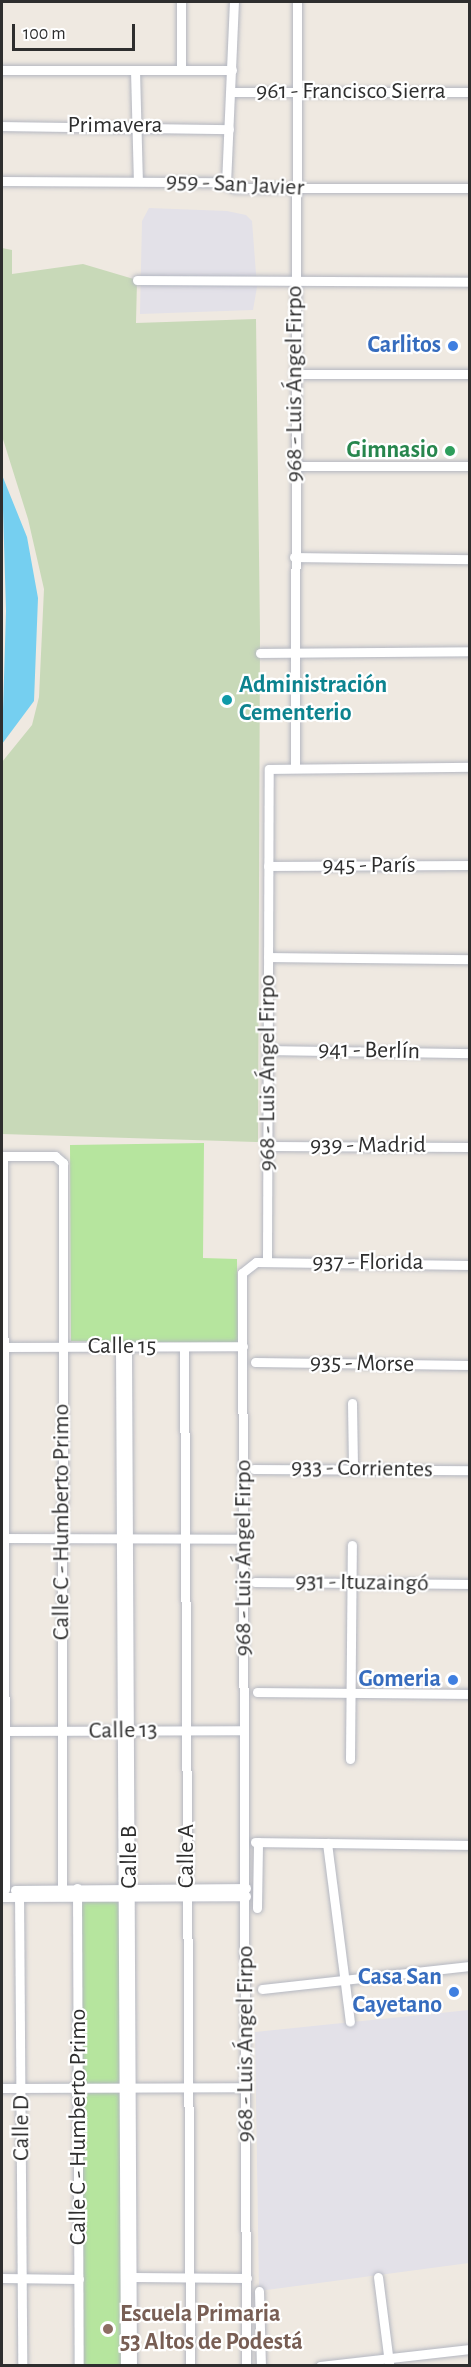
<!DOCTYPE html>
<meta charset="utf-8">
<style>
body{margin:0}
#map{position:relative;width:471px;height:2367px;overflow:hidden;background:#efe9e1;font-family:"Alegreya Sans",sans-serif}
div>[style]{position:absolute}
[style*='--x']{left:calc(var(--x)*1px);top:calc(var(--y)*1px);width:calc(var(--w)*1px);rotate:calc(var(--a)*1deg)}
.industrial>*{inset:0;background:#e3e1e8}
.green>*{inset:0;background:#b6e59e;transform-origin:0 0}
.cemetery>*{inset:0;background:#c8d9b8}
.water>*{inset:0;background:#75cff0}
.roads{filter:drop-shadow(0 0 2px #b4b7c1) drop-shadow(0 0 2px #b4b7c1)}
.street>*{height:9px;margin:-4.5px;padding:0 4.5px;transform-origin:4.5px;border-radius:4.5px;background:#fff}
.dots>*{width:16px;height:16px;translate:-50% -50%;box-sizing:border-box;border:3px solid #fff;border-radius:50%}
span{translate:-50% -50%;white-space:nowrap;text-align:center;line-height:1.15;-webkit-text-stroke:4.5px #fff;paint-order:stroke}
.street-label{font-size:24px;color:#2e2e2e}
.shop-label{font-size:24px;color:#366cbe;font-weight:700}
.right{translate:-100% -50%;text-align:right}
.leisure-label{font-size:24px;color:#27864d;font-weight:700}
.culture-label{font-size:24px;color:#0d838f;font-weight:700}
.left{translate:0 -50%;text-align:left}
.education-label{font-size:24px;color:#785e54;font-weight:700}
.frame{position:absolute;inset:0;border:3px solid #2e2e2e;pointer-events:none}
.scale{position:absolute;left:12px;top:24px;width:123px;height:27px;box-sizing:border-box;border:3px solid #2e2e2e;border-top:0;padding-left:8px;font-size:18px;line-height:21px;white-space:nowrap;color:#2e2e2e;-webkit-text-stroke:4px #fff;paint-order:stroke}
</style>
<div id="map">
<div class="industrial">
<i style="clip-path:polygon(149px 208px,227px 211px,246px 215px,252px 221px,257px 287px,253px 310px,140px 314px,142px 221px)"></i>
<i style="clip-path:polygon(469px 2010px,469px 2263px,259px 2291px,255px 2032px)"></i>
</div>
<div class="green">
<i style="clip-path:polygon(204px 1143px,203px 1258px,237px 1259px,238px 1343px,71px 1341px,70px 1145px)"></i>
<i style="left:77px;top:1896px;width:45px;height:469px"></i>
</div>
<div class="cemetery">
<i style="clip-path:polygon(2px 248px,12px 250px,12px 274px,83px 264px,137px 280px,136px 323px,256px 319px,260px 633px,258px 1142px,2px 1134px,2px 762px,32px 725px,39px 697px,44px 589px,28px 519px,2px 436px)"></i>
</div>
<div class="water">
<i style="clip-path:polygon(2px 475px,27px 537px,38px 598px,34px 701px,2px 744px,6px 611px)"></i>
</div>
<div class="roads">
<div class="street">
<i style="--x:181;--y:2;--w:67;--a:90"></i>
<i style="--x:2;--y:70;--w:230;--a:0"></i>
<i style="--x:135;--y:70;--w:111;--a:88.5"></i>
<i style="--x:232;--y:92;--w:238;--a:0"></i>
<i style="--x:2;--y:126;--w:227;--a:0.8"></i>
<i style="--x:2;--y:181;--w:218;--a:0.3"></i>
<i style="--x:220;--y:182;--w:16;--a:22"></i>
<i style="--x:235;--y:188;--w:235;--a:0"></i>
<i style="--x:226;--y:184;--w:182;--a:-87.5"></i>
<i style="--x:137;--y:280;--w:333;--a:0.3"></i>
<i style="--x:295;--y:374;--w:175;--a:0"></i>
<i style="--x:294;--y:466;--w:176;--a:0"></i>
<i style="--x:294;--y:557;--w:176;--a:0.7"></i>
<i style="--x:260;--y:653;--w:210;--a:-0.5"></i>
<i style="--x:295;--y:767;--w:765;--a:-89.85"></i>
<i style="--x:268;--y:866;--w:202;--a:-0.3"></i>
<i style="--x:268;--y:957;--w:202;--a:0.6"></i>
<i style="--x:268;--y:1050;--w:202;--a:0.9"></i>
<i style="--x:267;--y:1146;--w:203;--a:0.3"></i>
<i style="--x:2;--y:1156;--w:53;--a:0"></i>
<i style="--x:55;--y:1156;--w:11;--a:41"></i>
<i style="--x:63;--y:1163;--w:726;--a:90.08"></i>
<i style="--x:3;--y:1156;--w:733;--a:89.84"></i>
<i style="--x:267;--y:1262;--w:493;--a:-89.8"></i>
<i style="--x:269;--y:769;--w:201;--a:-0.6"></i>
<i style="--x:2;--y:1347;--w:241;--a:-0.2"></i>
<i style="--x:184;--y:1347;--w:1019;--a:89.66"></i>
<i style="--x:120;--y:1348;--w:1018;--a:89.72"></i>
<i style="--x:127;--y:1348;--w:1018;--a:89.72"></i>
<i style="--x:255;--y:1362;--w:215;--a:0.8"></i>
<i style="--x:352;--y:1403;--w:66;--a:89.1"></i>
<i style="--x:254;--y:1469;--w:216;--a:0.3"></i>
<i style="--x:2;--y:1538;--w:243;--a:0.2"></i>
<i style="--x:255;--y:1582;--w:215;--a:0.5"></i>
<i style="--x:257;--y:1692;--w:213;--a:0.5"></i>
<i style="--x:2;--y:1731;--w:242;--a:-0.2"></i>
<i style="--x:350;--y:1759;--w:214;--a:-89.5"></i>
<i style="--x:255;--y:1842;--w:215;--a:0.8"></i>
<i style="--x:327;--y:1843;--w:180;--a:82.7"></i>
<i style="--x:77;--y:1888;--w:478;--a:89.8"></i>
<i style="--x:15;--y:1890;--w:231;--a:-0.5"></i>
<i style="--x:19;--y:1890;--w:476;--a:89.6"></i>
<i style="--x:2;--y:1897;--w:244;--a:-0.2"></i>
<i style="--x:257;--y:1908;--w:66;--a:-89.1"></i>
<i style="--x:262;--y:1989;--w:209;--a:-6.3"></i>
<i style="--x:2;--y:2088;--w:244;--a:-0.2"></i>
<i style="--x:132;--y:2277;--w:115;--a:0.5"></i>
<i style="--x:378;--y:2277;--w:87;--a:82.7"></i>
<i style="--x:2;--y:2278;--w:77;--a:0.7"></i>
<i style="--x:259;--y:2291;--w:75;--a:88.5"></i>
<i style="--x:246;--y:2366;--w:1093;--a:-90.21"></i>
<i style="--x:242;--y:1273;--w:18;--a:-38"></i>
<i style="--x:256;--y:1262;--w:214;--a:0.8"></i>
<i style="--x:320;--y:2366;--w:151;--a:-6.5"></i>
</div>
</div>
<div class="dots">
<i style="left:453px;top:346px;background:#3f7fe0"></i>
<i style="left:450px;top:451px;background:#2e9e5b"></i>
<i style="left:227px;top:700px;background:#0f9aa8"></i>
<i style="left:453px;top:1680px;background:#3f7fe0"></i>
<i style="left:454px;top:1992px;background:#3f7fe0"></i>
<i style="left:108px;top:2329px;background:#8d6e63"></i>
</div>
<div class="street-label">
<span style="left:351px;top:92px">961 - Francisco Sierra</span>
<span style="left:115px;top:126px">Primavera</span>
<span style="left:235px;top:185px;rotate:3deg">959 - San Javier</span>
<span style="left:295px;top:384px;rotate:-90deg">968 - Luis Ángel Firpo</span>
<span style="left:369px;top:866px">945 - París</span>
<span style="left:369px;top:1051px;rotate:1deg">941 - Berlín</span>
<span style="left:268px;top:1073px;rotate:-90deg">968 - Luis Ángel Firpo</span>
<span style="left:368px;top:1146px">939 - Madrid</span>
<span style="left:368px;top:1263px">937 - Florida</span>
<span style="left:122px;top:1347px">Calle 15</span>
<span style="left:362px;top:1364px;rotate:1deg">935 - Morse</span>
<span style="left:362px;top:1469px;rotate:1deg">933 - Corrientes</span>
<span style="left:62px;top:1522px;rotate:-90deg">Calle C - Humberto Primo</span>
<span style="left:244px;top:1558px;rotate:-90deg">968 - Luis Ángel Firpo</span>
<span style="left:362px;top:1583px;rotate:1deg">931 - Ituzaingó</span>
<span style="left:123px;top:1731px;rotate:-1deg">Calle 13</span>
<span style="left:187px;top:1856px;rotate:-90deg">Calle A</span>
<span style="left:130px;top:1857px;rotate:-90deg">Calle B</span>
<span style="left:246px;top:2044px;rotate:-90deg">968 - Luis Ángel Firpo</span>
<span style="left:79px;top:2127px;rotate:-90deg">Calle C - Humberto Primo</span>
<span style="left:22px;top:2128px;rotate:-90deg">Calle D</span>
</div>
<div class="shop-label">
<span class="right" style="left:441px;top:346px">Carlitos</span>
<span class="right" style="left:441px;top:1680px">Gomeria</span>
<span class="right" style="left:442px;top:1992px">Casa San<br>Cayetano</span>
</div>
<div class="leisure-label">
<span class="right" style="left:438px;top:451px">Gimnasio</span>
</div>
<div class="culture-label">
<span class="left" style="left:239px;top:700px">Administración<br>Cementerio</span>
</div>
<div class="education-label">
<span class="left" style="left:120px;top:2329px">Escuela Primaria<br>53 Altos de Podestá</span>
</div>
<div class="frame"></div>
<div class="scale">100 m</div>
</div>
